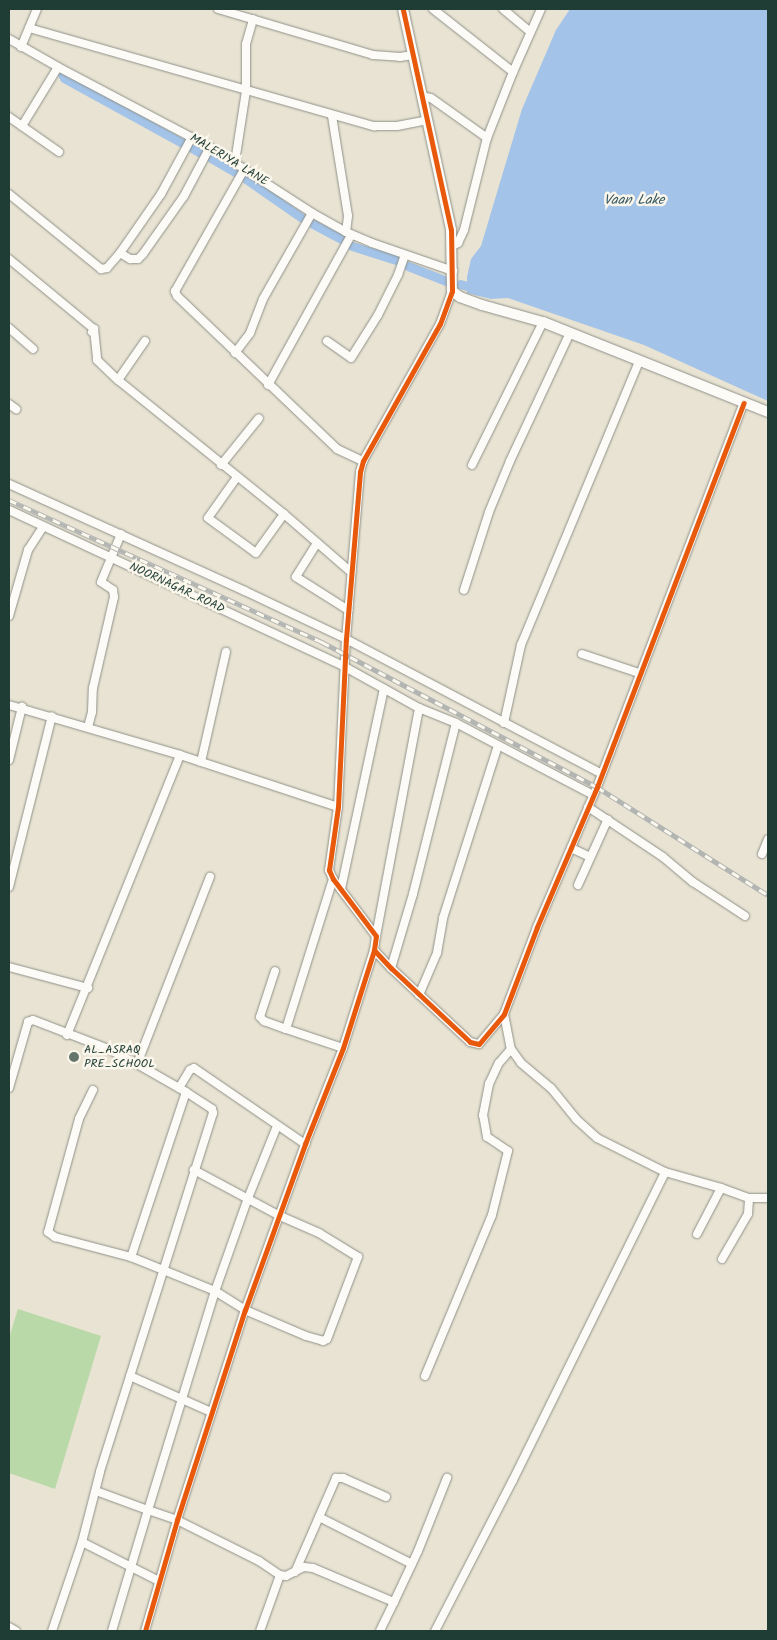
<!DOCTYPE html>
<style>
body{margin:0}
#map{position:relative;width:777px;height:1640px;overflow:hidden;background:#e8e3d3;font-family:Kalam,sans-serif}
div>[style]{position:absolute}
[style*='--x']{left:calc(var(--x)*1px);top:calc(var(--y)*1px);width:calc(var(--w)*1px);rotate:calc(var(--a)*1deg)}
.green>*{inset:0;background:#bad9a8}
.water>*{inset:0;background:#a3c3e8}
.canal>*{height:9px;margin:-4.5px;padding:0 4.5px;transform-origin:4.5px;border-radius:4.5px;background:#a3c3e8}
.roads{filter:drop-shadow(0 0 1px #8f9188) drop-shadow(0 0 1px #8f9188)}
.minor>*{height:8px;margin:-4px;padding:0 4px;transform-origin:4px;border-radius:4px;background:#fcfbf8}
.tertiary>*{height:10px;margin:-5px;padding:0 5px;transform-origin:5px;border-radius:5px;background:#fcfbf8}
.rail>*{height:4.5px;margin-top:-2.25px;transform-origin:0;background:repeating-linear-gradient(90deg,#fbf7ec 0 8px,#b2b5b2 0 16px);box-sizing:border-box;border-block:1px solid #b2b5b2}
.cycleway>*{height:5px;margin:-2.5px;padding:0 2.5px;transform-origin:2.5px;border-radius:2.5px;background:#e8590c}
.dots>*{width:14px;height:14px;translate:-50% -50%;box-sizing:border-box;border:2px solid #fbf7ec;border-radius:50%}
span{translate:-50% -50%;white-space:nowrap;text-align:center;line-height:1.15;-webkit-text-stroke:5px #fbf7ec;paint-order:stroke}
.street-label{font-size:12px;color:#1f3d34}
.poi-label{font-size:12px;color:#1f3d34}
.left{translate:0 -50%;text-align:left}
.water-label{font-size:14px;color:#395b63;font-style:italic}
.frame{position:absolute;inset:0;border:10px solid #1f3d34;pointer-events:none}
</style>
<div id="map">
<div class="green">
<i style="clip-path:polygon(18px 1309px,101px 1336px,55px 1489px,9px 1473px,9px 1338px)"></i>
</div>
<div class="water">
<i style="clip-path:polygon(570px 9px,768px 9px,768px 401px,644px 345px,508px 298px,491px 299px,467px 293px,467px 277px,471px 259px,481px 246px,522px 109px,556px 30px)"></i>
</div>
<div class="canal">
<i style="--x:62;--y:74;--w:4;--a:63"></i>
<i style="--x:64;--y:78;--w:135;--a:28.8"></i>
<i style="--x:192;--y:148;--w:8;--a:30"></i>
<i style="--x:211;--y:158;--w:28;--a:30"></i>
<i style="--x:246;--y:179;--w:68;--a:34.9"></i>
<i style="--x:313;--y:224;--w:32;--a:28"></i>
<i style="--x:352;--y:246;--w:46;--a:17.7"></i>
<i style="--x:408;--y:266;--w:41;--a:21.5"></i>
<i style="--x:460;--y:284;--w:7;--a:16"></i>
</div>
<div class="roads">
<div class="minor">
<i style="--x:218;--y:9;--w:162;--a:16.5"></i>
<i style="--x:373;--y:55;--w:27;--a:4"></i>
<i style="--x:400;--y:57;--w:13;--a:-9"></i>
<i style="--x:433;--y:9;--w:102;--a:38.2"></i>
<i style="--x:503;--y:9;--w:35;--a:40"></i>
<i style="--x:29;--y:28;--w:359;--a:15.9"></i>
<i style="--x:374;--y:126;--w:23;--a:0"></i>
<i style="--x:397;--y:126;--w:31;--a:-11"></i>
<i style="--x:9;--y:39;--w:56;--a:29.7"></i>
<i style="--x:58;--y:67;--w:172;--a:27.8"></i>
<i style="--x:210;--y:147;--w:121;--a:32.9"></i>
<i style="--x:312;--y:213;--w:39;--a:29"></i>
<i style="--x:346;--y:232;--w:28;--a:23"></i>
<i style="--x:372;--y:243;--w:86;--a:19.1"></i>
<i style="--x:21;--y:47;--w:41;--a:-67.2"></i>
<i style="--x:422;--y:96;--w:9;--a:13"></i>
<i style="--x:431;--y:98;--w:69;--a:35.5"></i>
<i style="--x:332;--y:116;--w:101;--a:80.9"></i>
<i style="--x:348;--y:216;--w:16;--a:97"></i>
<i style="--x:9;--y:117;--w:61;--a:35"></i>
<i style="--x:22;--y:126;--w:69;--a:-58.6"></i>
<i style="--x:235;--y:162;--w:72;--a:-81.2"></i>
<i style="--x:246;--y:91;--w:47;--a:-90"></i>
<i style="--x:246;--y:44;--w:26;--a:-74"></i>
<i style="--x:245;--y:168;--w:142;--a:119.6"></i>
<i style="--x:175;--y:291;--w:5;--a:68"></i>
<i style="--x:177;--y:296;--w:221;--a:43.7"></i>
<i style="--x:337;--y:449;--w:29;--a:25"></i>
<i style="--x:9;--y:194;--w:119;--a:39.2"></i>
<i style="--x:101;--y:269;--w:6;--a:-9"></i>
<i style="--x:107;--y:268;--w:20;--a:-49"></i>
<i style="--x:120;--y:253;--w:72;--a:-55.2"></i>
<i style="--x:161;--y:194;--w:65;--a:-61.5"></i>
<i style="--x:452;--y:246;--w:7;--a:-27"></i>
<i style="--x:458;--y:243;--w:14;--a:-65"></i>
<i style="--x:464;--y:230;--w:95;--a:-76"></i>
<i style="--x:487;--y:138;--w:71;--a:-68.5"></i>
<i style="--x:513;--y:72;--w:69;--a:-66"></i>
<i style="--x:120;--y:253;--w:12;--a:31"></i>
<i style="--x:130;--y:259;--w:8;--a:0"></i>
<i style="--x:138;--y:259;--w:7;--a:-45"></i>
<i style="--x:143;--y:254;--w:71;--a:-54.7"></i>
<i style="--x:184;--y:196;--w:55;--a:-62"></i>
<i style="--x:9;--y:259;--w:110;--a:39.5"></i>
<i style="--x:9;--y:328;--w:32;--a:41"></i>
<i style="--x:92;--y:332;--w:4;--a:-56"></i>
<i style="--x:94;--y:329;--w:31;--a:84"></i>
<i style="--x:97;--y:360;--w:29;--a:44"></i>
<i style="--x:145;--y:341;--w:47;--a:124.7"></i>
<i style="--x:118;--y:380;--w:213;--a:38.9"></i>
<i style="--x:284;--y:514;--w:89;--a:40.9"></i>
<i style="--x:327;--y:341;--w:29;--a:35"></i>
<i style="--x:351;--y:358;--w:51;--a:-57.9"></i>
<i style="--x:378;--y:315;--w:45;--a:-63.4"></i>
<i style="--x:398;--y:275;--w:21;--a:-71"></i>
<i style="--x:235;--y:353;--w:25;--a:-53"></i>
<i style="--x:250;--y:333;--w:36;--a:-69"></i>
<i style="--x:263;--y:299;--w:99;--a:-60.3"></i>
<i style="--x:268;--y:385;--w:171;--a:-61"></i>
<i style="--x:9;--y:404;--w:9;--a:36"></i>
<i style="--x:221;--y:465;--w:60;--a:-51"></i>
<i style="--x:472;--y:465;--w:160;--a:-63.6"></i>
<i style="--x:237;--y:477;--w:50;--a:125.3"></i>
<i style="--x:208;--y:518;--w:59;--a:36.1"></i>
<i style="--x:256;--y:553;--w:48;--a:-54.3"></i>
<i style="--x:9;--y:484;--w:259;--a:24.4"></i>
<i style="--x:245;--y:591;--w:112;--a:25.4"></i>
<i style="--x:346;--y:639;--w:289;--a:27.8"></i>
<i style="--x:9;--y:510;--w:371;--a:25"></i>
<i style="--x:345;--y:667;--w:85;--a:29"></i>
<i style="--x:419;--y:708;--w:40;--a:22"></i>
<i style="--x:456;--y:723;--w:155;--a:27.7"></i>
<i style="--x:317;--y:543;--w:40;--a:122"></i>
<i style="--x:296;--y:577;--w:62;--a:32.4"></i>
<i style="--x:464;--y:590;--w:82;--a:-72.2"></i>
<i style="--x:489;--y:512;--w:55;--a:-67.6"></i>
<i style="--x:510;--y:461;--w:141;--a:-64.9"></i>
<i style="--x:9;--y:616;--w:69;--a:-73.9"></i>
<i style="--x:28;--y:550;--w:27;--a:-57"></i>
<i style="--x:582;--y:654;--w:60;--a:18.4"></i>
<i style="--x:9;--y:705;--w:178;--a:16.3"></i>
<i style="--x:180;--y:755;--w:166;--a:18.2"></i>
<i style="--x:504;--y:723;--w:80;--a:-77.7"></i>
<i style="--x:521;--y:645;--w:308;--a:-67.4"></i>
<i style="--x:88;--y:727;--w:16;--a:-75"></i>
<i style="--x:92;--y:712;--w:24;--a:-88"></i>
<i style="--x:93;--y:688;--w:93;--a:-77"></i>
<i style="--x:114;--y:597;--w:7;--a:-98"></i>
<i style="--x:113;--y:590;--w:14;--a:-146"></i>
<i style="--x:101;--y:582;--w:52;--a:-67.4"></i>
<i style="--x:9;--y:760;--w:55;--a:-76.2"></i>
<i style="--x:201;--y:762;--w:113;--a:-77.2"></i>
<i style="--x:588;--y:807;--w:90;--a:33.7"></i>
<i style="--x:663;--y:857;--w:39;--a:40"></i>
<i style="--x:693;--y:882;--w:62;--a:33.2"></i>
<i style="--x:571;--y:848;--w:21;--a:25"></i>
<i style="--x:762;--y:854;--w:16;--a:-68"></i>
<i style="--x:578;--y:885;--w:72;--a:-65.6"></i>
<i style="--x:9;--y:887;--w:176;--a:-75.9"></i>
<i style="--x:341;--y:889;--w:205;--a:-77.9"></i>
<i style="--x:376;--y:936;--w:232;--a:-79.3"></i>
<i style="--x:374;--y:950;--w:25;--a:47"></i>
<i style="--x:391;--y:968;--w:108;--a:43.1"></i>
<i style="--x:470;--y:1042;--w:9;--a:13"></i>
<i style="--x:479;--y:1044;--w:39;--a:-50"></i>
<i style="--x:504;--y:1014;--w:93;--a:-69.2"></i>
<i style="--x:537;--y:927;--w:152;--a:-66.8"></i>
<i style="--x:597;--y:787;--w:411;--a:-69.1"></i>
<i style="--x:9;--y:967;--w:82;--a:14.9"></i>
<i style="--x:391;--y:968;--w:77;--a:-73.4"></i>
<i style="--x:413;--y:894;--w:176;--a:-75.9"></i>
<i style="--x:275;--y:971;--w:48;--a:108.1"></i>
<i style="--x:260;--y:1017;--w:6;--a:45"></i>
<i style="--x:264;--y:1021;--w:23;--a:20"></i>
<i style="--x:286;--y:1029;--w:60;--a:18.4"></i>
<i style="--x:419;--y:995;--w:46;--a:-66.8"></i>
<i style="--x:437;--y:953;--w:36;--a:-80"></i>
<i style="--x:443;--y:918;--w:181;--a:-72.3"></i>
<i style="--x:504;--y:1014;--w:36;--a:79"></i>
<i style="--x:511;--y:1049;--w:17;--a:54"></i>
<i style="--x:521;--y:1063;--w:39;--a:40"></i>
<i style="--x:551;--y:1088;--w:40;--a:51"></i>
<i style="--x:576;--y:1119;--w:28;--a:42"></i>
<i style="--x:597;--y:1138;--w:76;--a:26.6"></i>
<i style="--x:665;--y:1172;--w:58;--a:15.9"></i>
<i style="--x:721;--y:1188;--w:30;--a:20"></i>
<i style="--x:749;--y:1198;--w:19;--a:0"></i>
<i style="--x:286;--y:1029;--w:157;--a:-72.6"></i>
<i style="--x:67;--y:1035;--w:302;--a:-68"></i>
<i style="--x:137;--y:1064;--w:201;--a:-68.7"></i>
<i style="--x:9;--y:1088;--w:69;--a:-73.9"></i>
<i style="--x:28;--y:1022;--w:5;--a:-22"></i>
<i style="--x:33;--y:1020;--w:78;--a:21"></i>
<i style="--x:106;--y:1048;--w:35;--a:27"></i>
<i style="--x:137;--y:1064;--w:56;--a:29.7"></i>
<i style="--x:186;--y:1092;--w:31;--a:33"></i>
<i style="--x:212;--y:1109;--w:4;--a:76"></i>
<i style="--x:213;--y:1113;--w:376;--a:107.5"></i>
<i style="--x:100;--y:1472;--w:72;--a:104.4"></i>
<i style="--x:82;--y:1542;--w:94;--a:108.6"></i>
<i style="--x:179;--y:1088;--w:21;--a:-59"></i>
<i style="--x:190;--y:1070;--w:4;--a:-27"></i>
<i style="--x:194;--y:1068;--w:135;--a:34.4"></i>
<i style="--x:93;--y:1090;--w:32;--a:116"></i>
<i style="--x:79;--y:1119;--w:117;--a:105.3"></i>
<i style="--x:48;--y:1232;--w:9;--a:36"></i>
<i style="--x:55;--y:1237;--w:79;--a:14.7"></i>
<i style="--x:186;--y:1092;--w:174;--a:108.4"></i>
<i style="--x:131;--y:1257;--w:91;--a:22"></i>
<i style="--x:215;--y:1291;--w:36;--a:32"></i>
<i style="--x:245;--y:1310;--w:66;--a:23.1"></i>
<i style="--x:306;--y:1336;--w:18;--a:16"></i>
<i style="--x:323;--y:1341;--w:4;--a:-27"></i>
<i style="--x:327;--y:1339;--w:88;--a:-69.3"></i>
<i style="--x:358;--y:1257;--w:46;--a:-148.4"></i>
<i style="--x:319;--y:1233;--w:43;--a:-156.4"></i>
<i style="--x:280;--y:1216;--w:98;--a:-151.9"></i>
<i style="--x:277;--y:1126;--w:78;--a:111.9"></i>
<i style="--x:248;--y:1198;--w:99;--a:109.5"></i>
<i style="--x:215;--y:1291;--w:229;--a:107"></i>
<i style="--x:148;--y:1510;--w:31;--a:19"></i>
<i style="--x:177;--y:1520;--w:92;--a:26.6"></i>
<i style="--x:259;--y:1561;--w:25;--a:34"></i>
<i style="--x:280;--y:1575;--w:6;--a:9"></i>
<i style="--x:286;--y:1576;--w:20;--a:-27"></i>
<i style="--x:304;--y:1567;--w:9;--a:6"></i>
<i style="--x:313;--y:1568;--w:88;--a:22.8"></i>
<i style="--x:394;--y:1602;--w:32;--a:116"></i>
<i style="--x:697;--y:1234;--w:52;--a:-62.4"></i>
<i style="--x:722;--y:1259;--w:52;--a:-60"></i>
<i style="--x:748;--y:1214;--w:16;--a:-86"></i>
<i style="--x:130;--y:1376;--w:89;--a:24"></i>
<i style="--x:425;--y:1376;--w:174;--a:-67.4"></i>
<i style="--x:492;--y:1215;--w:66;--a:-76"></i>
<i style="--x:508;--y:1151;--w:25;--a:-146"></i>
<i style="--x:487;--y:1137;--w:22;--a:-100"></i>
<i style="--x:483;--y:1115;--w:32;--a:-79"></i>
<i style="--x:489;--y:1084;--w:23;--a:-65"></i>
<i style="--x:499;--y:1063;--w:18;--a:-49"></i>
<i style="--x:96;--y:1491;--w:55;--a:20.1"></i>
<i style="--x:148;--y:1510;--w:126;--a:106.6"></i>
<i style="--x:319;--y:1517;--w:104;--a:26.8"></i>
<i style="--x:82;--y:1542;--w:86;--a:26.9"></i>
<i style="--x:295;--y:1572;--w:103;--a:-66.4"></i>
<i style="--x:336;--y:1478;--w:7;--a:0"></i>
<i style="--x:343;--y:1478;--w:47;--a:23.8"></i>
<i style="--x:394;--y:1602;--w:56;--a:-64.8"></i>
<i style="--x:418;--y:1551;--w:79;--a:-68.3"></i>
<i style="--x:9;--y:1627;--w:8;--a:30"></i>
<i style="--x:145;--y:1631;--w:116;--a:-73.9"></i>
<i style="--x:177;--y:1520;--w:221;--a:-72.1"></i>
<i style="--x:245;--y:1310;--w:177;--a:-70.1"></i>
<i style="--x:305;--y:1144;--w:103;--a:-68.4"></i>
<i style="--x:343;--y:1048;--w:103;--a:-72.4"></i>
<i style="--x:374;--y:950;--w:14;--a:-82"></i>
<i style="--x:376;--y:936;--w:71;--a:-127"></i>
<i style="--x:333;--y:879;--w:10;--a:-114"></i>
<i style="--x:329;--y:870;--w:64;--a:-81.9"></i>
<i style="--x:338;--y:807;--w:168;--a:-87.3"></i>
<i style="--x:346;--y:639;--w:168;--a:-85.2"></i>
<i style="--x:360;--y:472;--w:11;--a:-75"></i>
<i style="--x:363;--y:461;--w:157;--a:-60.7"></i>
<i style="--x:440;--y:324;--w:35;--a:-70"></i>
<i style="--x:260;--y:1631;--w:59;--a:-70.3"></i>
<i style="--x:435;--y:1631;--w:170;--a:-62.7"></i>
<i style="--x:513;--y:1480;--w:343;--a:-63.7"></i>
</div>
<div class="tertiary">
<i style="--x:403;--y:9;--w:226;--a:77.7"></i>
<i style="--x:451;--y:230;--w:61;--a:89.1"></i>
<i style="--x:452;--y:291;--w:10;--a:37"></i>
<i style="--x:460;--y:297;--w:23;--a:20"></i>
<i style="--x:482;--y:305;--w:63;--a:15.6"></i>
<i style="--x:543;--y:322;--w:242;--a:21.8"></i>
</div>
</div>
<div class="rail">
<i style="--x:9;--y:500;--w:344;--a:24.4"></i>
<i style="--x:322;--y:642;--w:311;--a:27.8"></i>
<i style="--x:597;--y:787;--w:202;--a:32.3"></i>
</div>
<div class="cycleway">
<i style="--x:374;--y:950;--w:25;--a:47"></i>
<i style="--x:391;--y:968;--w:108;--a:43.1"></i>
<i style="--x:470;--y:1042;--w:9;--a:13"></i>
<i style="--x:479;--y:1044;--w:39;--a:-50"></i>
<i style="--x:504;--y:1014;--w:93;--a:-69.2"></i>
<i style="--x:537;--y:927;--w:152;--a:-66.8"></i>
<i style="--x:597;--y:787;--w:411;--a:-69.1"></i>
<i style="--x:145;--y:1631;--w:116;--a:-73.9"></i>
<i style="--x:177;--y:1520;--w:221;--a:-72.1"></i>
<i style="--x:245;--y:1310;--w:177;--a:-70.1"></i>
<i style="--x:305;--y:1144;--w:103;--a:-68.4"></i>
<i style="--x:343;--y:1048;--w:103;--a:-72.4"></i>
<i style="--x:374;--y:950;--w:14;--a:-82"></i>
<i style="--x:376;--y:936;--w:71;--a:-127"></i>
<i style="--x:333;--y:879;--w:10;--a:-114"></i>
<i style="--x:329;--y:870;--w:64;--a:-81.9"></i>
<i style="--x:338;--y:807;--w:168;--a:-87.3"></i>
<i style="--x:346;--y:639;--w:168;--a:-85.2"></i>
<i style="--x:360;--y:472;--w:11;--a:-75"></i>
<i style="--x:363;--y:461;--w:157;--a:-60.7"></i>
<i style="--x:440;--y:324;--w:35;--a:-70"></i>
<i style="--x:452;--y:291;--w:61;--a:-90.9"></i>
<i style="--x:451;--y:230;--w:226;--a:-102.3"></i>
</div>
<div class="dots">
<i style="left:74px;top:1057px;background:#65776c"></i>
</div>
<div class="street-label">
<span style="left:229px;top:160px;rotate:31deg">MALERIYA LANE</span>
<span style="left:177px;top:588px;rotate:25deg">NOORNAGAR_ROAD</span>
</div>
<div class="poi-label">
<span class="left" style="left:84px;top:1057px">AL_ASRAQ<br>PRE_SCHOOL</span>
</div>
<div class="water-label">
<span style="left:634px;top:200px">Vaan Lake</span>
</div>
<div class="frame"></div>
</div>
